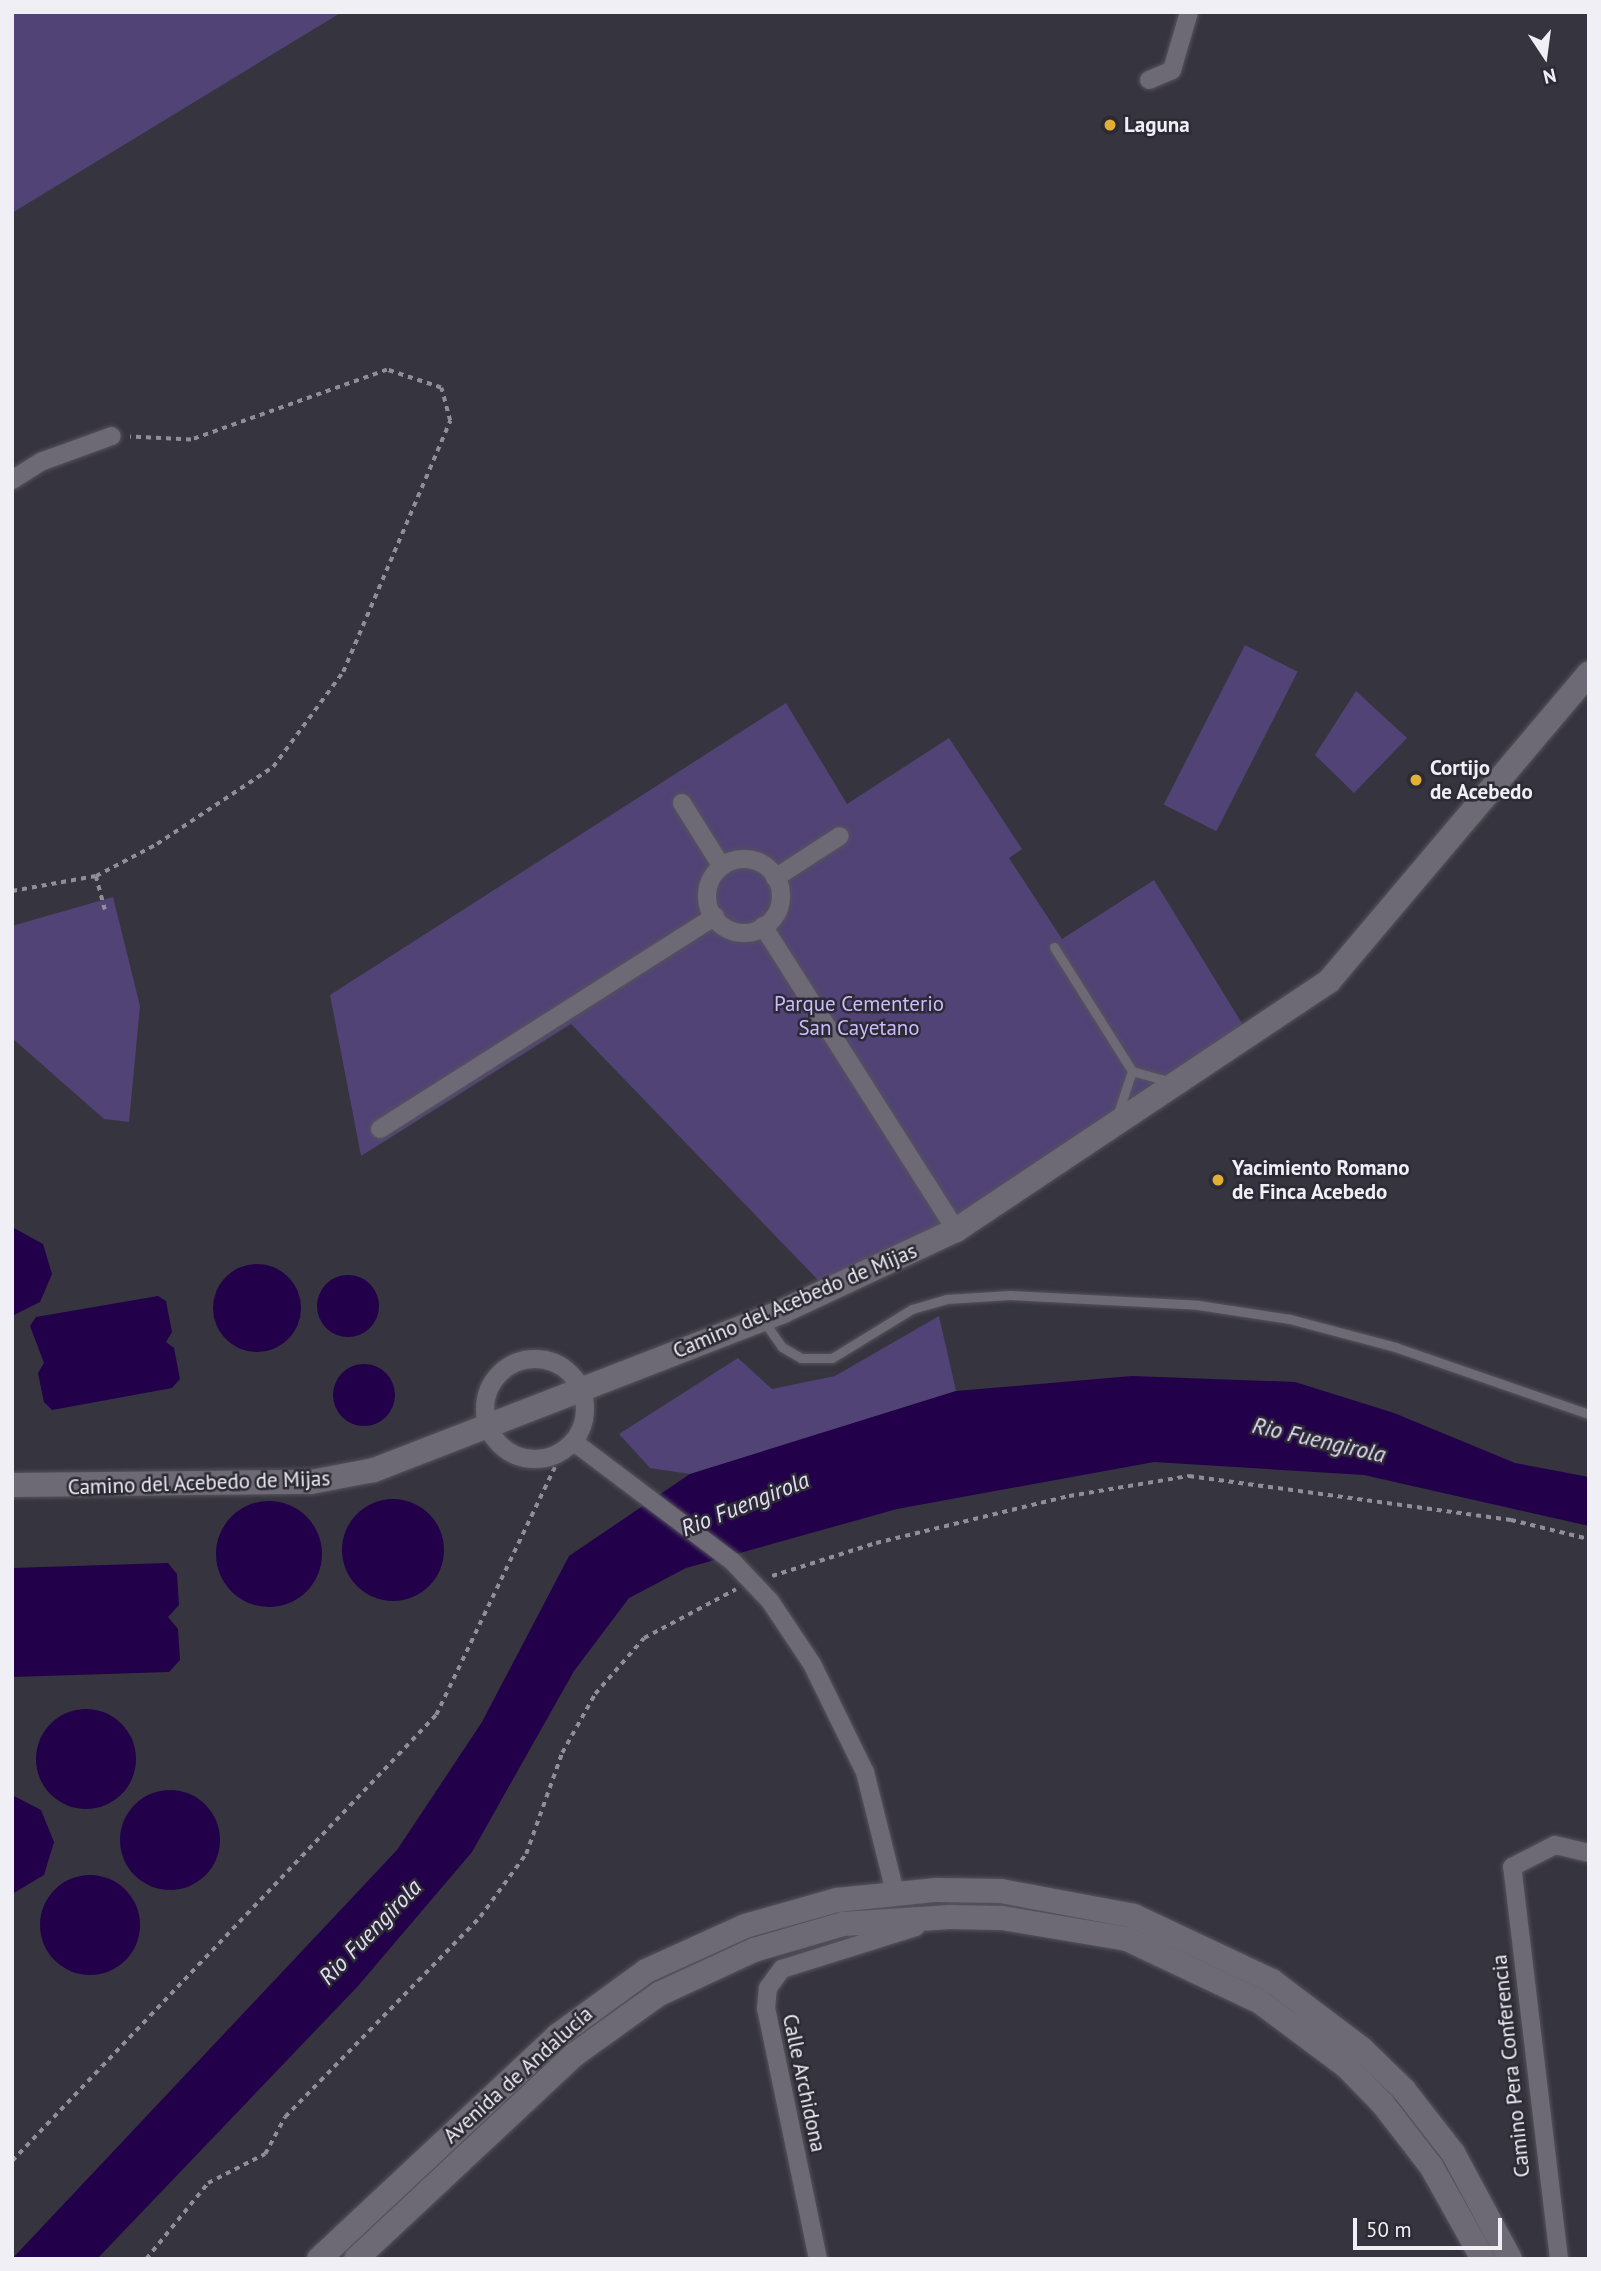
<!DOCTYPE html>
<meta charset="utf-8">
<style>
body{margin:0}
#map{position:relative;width:1601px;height:2271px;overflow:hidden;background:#36343e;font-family:"PT Sans",sans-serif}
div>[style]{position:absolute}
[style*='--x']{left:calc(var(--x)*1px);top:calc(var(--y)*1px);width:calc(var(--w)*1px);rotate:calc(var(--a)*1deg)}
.green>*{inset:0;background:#524376;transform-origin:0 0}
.water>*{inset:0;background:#22004a}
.round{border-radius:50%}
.path>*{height:3.5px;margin-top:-1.75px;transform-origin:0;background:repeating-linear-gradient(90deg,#908e97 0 5px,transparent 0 10px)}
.roads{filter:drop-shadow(0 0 2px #55535b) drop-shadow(0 0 2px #55535b)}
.lane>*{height:9px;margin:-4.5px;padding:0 4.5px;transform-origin:4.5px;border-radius:4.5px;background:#6d6a75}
.street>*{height:18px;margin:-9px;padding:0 9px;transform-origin:9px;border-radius:9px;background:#6d6a75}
.street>.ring{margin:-9px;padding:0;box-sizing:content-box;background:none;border:18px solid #6d6a75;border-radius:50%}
.secondary>*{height:24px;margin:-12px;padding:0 12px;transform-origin:12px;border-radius:12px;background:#6d6a75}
.dots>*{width:19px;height:19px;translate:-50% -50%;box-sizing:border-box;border:4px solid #2c2a34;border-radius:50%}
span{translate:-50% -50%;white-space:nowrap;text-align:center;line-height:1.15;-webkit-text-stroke:5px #2c2a34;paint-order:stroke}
.poi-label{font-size:21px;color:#f1eff6;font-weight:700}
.left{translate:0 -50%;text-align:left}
.park-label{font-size:21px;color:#ccbbfc}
.street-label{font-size:21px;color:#f1eff6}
.water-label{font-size:23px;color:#e3def5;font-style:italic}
.frame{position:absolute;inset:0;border:14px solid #f1eff6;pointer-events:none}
.north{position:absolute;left:1510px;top:21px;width:70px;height:70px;-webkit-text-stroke:5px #2c2a34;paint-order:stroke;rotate:167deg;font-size:19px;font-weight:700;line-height:28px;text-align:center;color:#f1eff6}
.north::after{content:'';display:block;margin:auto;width:24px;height:32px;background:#f1eff6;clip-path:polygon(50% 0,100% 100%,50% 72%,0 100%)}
.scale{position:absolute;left:1353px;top:2218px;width:149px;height:32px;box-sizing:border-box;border:4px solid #f1eff6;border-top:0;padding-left:9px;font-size:21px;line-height:24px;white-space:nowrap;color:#f1eff6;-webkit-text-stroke:5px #2c2a34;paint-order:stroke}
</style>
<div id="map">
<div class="green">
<i style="clip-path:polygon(12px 12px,342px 12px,12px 213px)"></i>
<i style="left:1245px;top:645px;width:59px;height:179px;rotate:27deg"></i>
<i style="clip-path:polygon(1356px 691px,1407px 738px,1354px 793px,1315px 755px)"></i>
<i style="clip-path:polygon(786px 703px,847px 804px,949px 738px,1022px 849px,1009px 858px,1062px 939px,1154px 880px,1243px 1025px,948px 1223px,820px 1282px,571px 1024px,361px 1156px,330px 995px)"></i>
<i style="clip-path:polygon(113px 897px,140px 1006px,129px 1122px,104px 1119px,12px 1038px,12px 926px)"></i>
<i style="clip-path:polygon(939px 1316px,956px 1391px,690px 1474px,650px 1468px,619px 1434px,738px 1358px,772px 1389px,835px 1376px)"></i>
</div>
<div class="water">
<i style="clip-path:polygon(12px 1227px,43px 1244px,52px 1274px,40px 1302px,12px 1316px)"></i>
<i class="round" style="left:213px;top:1264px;width:88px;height:88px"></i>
<i class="round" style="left:317px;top:1275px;width:62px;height:62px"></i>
<i style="clip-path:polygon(158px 1296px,166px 1301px,172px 1332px,166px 1342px,174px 1348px,180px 1379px,172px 1388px,52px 1410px,44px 1402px,38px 1373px,44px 1363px,30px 1326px,36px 1317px)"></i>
<i class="round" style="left:333px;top:1364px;width:62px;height:62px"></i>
<i style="clip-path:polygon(1132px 1376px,1295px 1382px,1394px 1413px,1515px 1463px,1589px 1477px,1589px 1526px,1364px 1475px,1154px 1462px,897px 1509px,686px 1568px,629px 1598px,574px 1671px,472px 1852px,358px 1986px,97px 2259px,12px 2259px,397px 1850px,482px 1722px,569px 1556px,690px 1474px,956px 1391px)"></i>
<i class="round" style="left:342px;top:1499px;width:102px;height:102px"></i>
<i class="round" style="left:216px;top:1501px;width:106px;height:106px"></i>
<i style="clip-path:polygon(168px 1563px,177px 1574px,179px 1605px,168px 1617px,178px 1629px,180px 1660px,169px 1672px,12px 1677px,12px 1568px)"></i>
<i class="round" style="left:36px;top:1709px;width:100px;height:100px"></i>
<i class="round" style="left:120px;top:1790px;width:100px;height:100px"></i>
<i style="clip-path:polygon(12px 1795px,41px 1810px,54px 1842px,44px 1875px,12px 1894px)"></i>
<i class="round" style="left:40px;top:1875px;width:100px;height:100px"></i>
</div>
<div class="path">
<i style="--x:96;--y:876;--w:35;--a:75"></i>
<i style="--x:12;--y:891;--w:85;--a:-10.1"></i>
<i style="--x:96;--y:876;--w:69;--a:-27.7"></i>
<i style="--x:157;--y:844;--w:139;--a:-33.6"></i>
<i style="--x:273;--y:767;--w:118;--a:-53.6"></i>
<i style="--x:343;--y:672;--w:273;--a:-66.9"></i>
<i style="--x:450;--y:421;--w:34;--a:-105"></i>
<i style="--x:441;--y:388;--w:57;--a:-161.6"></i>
<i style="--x:387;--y:370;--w:208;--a:160.3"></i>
<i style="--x:191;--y:440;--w:61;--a:-177.2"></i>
<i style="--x:772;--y:1576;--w:109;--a:-17.6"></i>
<i style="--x:876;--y:1543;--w:199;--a:-13.7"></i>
<i style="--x:1069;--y:1496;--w:122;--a:-9.5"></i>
<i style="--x:1189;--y:1476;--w:325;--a:7.8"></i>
<i style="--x:1511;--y:1520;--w:80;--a:13.7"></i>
<i style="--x:12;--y:2161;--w:615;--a:-46.45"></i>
<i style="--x:436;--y:1715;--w:289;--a:-64.4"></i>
<i style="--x:146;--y:2259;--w:98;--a:-50.8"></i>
<i style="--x:208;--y:2183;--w:64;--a:-27"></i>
<i style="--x:265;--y:2154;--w:42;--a:-61.6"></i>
<i style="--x:285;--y:2117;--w:279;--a:-45.7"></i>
<i style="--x:480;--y:1917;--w:78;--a:-53.9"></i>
<i style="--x:526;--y:1854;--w:107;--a:-70.4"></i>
<i style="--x:562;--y:1753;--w:68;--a:-60.8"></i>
<i style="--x:595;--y:1694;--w:74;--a:-48.8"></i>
<i style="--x:644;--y:1638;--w:104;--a:-28"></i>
</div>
<div class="roads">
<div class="lane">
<i style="--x:1054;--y:947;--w:146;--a:57.8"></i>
<i style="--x:1132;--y:1071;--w:41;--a:15.8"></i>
<i style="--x:1117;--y:1116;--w:47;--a:-71.6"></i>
<i style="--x:763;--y:1320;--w:33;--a:55"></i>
<i style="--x:782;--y:1347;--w:22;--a:30"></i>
<i style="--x:801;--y:1358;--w:31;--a:0"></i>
<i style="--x:832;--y:1358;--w:94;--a:-31.5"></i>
<i style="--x:912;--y:1309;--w:35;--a:-16"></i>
<i style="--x:946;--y:1299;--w:64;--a:-3.6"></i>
<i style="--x:1010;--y:1295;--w:188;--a:3"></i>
<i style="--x:1198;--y:1305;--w:93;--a:8.7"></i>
<i style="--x:1290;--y:1319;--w:109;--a:14.9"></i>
<i style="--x:1395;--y:1347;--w:205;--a:19.1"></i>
</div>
<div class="street">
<i style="--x:1149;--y:80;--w:25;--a:-23"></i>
<i style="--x:1172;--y:70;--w:60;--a:-73.7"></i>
<i style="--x:12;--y:480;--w:36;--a:-32"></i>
<i style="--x:43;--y:461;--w:73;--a:-19.9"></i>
<i style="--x:682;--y:803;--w:75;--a:58"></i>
<i class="ring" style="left:707px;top:859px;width:56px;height:56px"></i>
<i style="--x:775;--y:878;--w:77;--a:-32.9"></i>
<i style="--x:763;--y:926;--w:360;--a:57.6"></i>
<i style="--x:380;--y:1129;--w:397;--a:-32.4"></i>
<i class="ring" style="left:485px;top:1359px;width:82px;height:82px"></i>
<i style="--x:574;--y:1442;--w:198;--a:37"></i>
<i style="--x:732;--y:1561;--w:55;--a:46.5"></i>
<i style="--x:770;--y:1601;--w:76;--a:56.3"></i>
<i style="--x:812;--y:1664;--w:120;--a:63.9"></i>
<i style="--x:865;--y:1772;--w:124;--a:76"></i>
<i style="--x:818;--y:2259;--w:255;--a:-101.7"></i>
<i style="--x:766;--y:2009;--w:21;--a:-85"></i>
<i style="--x:768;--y:1988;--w:24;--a:-54"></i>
<i style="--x:782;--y:1969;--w:140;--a:-17.4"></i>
<i style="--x:1559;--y:2259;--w:395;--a:-96.8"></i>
<i style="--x:1512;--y:1867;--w:48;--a:-27.1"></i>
<i style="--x:1555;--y:1845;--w:35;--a:13"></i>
</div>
<div class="secondary">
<i style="--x:12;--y:1485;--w:299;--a:-0.6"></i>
<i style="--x:311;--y:1482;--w:64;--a:-10.8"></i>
<i style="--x:374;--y:1470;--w:439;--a:-21.2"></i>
<i style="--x:783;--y:1311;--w:191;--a:-25.1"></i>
<i style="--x:956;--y:1230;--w:448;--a:-33.7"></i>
<i style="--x:1329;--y:981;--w:403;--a:-49.8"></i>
<i style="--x:319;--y:2259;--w:326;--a:-43.1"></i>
<i style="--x:557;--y:2036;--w:110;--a:-36.1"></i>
<i style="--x:646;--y:1971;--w:109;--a:-24.4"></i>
<i style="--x:745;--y:1926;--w:96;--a:-15.8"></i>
<i style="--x:837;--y:1900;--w:100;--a:-5.8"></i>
<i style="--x:936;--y:1890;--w:65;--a:0.9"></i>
<i style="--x:1001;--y:1891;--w:135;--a:10.6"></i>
<i style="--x:1134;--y:1916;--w:153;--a:25.2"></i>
<i style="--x:1272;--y:1981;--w:113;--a:37.1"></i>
<i style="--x:1362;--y:2049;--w:59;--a:44.3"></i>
<i style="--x:1404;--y:2090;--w:80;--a:52.1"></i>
<i style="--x:1453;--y:2153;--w:120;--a:61.7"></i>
<i style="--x:356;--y:2259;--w:299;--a:-43.1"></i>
<i style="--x:574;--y:2055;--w:105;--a:-35.7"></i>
<i style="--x:659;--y:1994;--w:105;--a:-24.9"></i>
<i style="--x:754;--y:1950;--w:93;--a:-16.3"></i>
<i style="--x:843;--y:1924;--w:107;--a:-3.7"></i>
<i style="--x:950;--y:1917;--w:52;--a:1.1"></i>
<i style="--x:1002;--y:1918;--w:127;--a:9.5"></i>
<i style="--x:1127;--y:1939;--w:147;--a:25.3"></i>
<i style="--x:1260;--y:2002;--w:107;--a:36.7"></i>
<i style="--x:1346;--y:2066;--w:53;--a:45.8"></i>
<i style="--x:1383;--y:2104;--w:78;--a:52.3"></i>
<i style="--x:1431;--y:2166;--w:107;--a:60.8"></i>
</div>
</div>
<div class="dots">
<i style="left:1110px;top:125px;background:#e0b034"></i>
<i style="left:1416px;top:780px;background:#e0b034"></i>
<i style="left:1218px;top:1180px;background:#e0b034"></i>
</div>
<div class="poi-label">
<span class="left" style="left:1124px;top:125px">Laguna</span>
<span class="left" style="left:1430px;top:780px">Cortijo<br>de Acebedo</span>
<span class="left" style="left:1232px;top:1180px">Yacimiento Romano<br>de Finca Acebedo</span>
</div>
<div class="park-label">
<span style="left:859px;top:1016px">Parque Cementerio<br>San Cayetano</span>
</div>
<div class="street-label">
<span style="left:795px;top:1301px;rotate:-23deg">Camino del Acebedo de Mijas</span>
<span style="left:199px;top:1483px;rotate:-2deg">Camino del Acebedo de Mijas</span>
<span style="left:1511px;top:2066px;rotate:-96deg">Camino Pera Conferencia</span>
<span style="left:518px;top:2075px;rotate:-42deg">Avenida de Andalucía</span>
<span style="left:804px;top:2083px;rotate:78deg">Calle Archidona</span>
</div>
<div class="water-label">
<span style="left:1319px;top:1440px;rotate:13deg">Rio Fuengirola</span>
<span style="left:745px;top:1504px;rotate:-22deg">Rio Fuengirola</span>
<span style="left:370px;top:1932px;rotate:-46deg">Rio Fuengirola</span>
</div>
<div class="frame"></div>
<div class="north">N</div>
<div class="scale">50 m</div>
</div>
